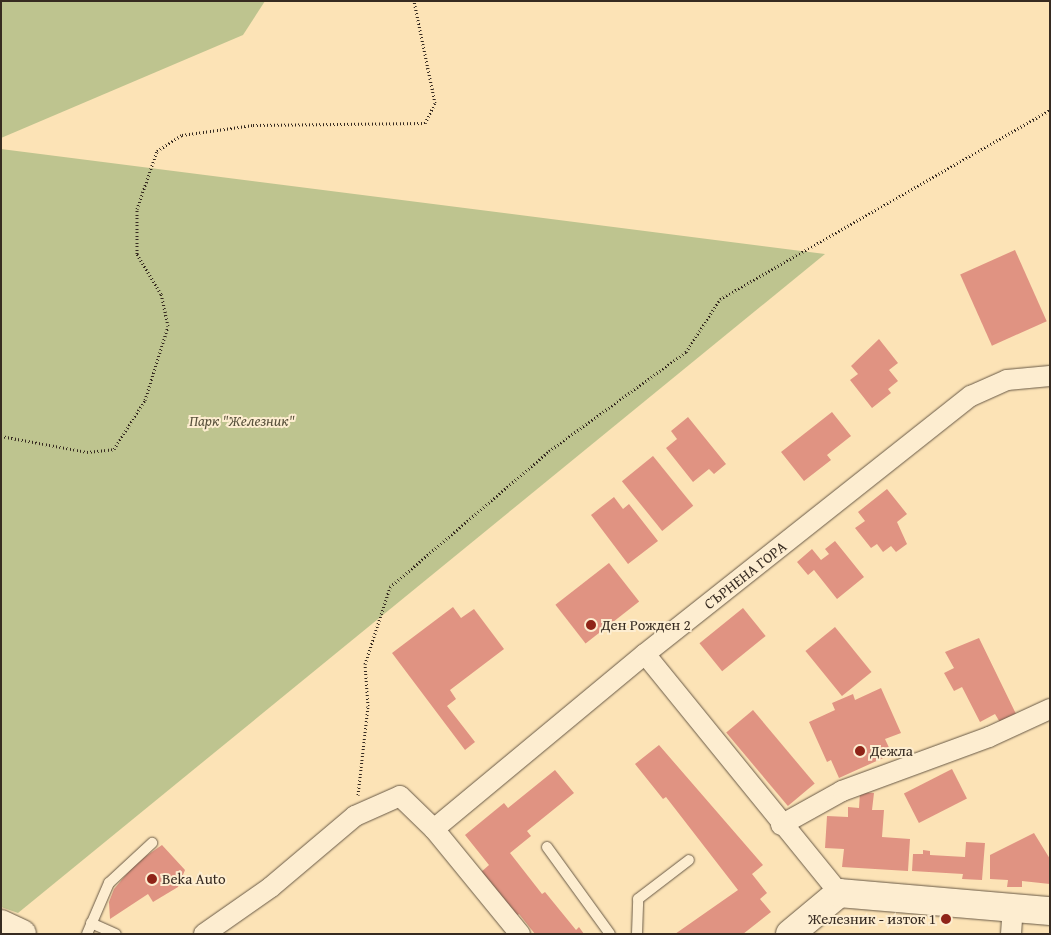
<!DOCTYPE html>
<meta charset="utf-8">
<style>
body{margin:0}
#map{position:relative;width:1051px;height:935px;overflow:hidden;background:#fce3b6;font-family:"Gentium Book Plus",serif}
div>[style]{position:absolute}
[style*='--x']{left:calc(var(--x)*1px);top:calc(var(--y)*1px);width:calc(var(--w)*1px);rotate:calc(var(--a)*1deg)}
.green>*{inset:0;background:#bec48f}
.building>*{inset:0;background:#e09382;transform-origin:0 0}
.path>*{height:3px;margin-top:-1.5px;transform-origin:0;background:repeating-linear-gradient(90deg,#372b21 0 1px,transparent 0 3.5px)}
.roads{filter:drop-shadow(0 0 1px #685946) drop-shadow(0 0 1px #685946)}
.lane>*{height:10px;margin:-5px;padding:0 5px;transform-origin:5px;border-radius:5px;background:#fdedd0}
.street>*{height:20px;margin:-10px;padding:0 10px;transform-origin:10px;border-radius:10px;background:#fdedd0}
.secondary>*{height:28px;margin:-14px;padding:0 14px;transform-origin:14px;border-radius:14px;background:#fdedd0}
.dots>*{width:14px;height:14px;translate:-50% -50%;box-sizing:border-box;border:2px solid #fdedd0;border-radius:50%}
span{translate:-50% -50%;white-space:nowrap;text-align:center;line-height:1.15;-webkit-text-stroke:4px #fdedd0;paint-order:stroke}
.park-label{font-size:15px;color:#59513c;font-style:italic}
.street-label{font-size:15px;color:#372b21}
.poi-label{font-size:15px;color:#372b21}
.left{translate:0 -50%;text-align:left}
.right{translate:-100% -50%;text-align:right}
.frame{position:absolute;inset:0;border:2px solid #372b21;pointer-events:none}
</style>
<div id="map">
<div class="green">
<i style="clip-path:polygon(1px 1px,265px 1px,243px 35px,1px 138px)"></i>
<i style="clip-path:polygon(1px 149px,825px 254px,18px 913px,1px 907px)"></i>
</div>
<div class="building">
<i style="left:1015px;top:250px;width:78px;height:60px;rotate:66deg"></i>
<i style="clip-path:polygon(879px 339px,898px 363px,889px 370px,898px 381px,888px 389px,891px 393px,872px 408px,850px 380px,858px 374px,851px 366px)"></i>
<i style="clip-path:polygon(832px 412px,851px 436px,827px 455px,831px 460px,804px 481px,781px 452px)"></i>
<i style="clip-path:polygon(688px 417px,726px 464px,714px 474px,709px 469px,693px 482px,666px 448px,677px 439px,671px 431px)"></i>
<i style="left:653px;top:456px;width:64px;height:40px;rotate:51deg"></i>
<i style="clip-path:polygon(887px 489px,907px 514px,897px 522px,907px 544px,896px 552px,891px 546px,883px 552px,877px 544px,871px 548px,855px 528px,865px 521px,858px 512px)"></i>
<i style="clip-path:polygon(614px 497px,623px 509px,629px 504px,658px 541px,628px 564px,591px 515px)"></i>
<i style="clip-path:polygon(835px 541px,864px 577px,837px 599px,814px 570px,808px 575px,797px 562px,812px 549px,821px 560px,829px 554px,825px 549px)"></i>
<i style="left:609px;top:563px;width:49px;height:68px;rotate:52deg"></i>
<i style="clip-path:polygon(453px 607px,461px 618px,474px 609px,504px 649px,450px 690px,456px 699px,447px 706px,475px 742px,465px 750px,392px 653px)"></i>
<i style="left:743px;top:608px;width:36px;height:56px;rotate:51deg"></i>
<i style="left:835px;top:627px;width:58px;height:38px;rotate:51deg"></i>
<i style="clip-path:polygon(979px 638px,1017px 716px,1001px 724px,995px 714px,980px 722px,962px 687px,954px 691px,944px 673px,954px 668px,945px 652px)"></i>
<i style="clip-path:polygon(881px 688px,901px 733px,885px 739px,892px 754px,839px 778px,831px 760px,827px 762px,809px 722px,835px 710px,832px 703px,853px 694px,855px 700px)"></i>
<i style="left:753px;top:710px;width:96px;height:35px;rotate:50deg"></i>
<i style="clip-path:polygon(659px 745px,763px 865px,752px 874px,767px 893px,760px 899px,771px 912px,743px 934px,675px 934px,738px 890px,666px 797px,663px 799px,635px 764px)"></i>
<i style="left:952px;top:769px;width:33px;height:54px;rotate:63deg"></i>
<i style="clip-path:polygon(555px 770px,574px 793px,527px 831px,531px 836px,510px 853px,542px 894px,545px 892px,576px 930px,579px 927px,584px 934px,535px 934px,519px 914px,515px 917px,480px 873px,489px 865px,465px 835px,504px 803px,508px 808px)"></i>
<i style="clip-path:polygon(860px 792px,874px 793px,872px 810px,884px 810px,882px 837px,910px 839px,908px 871px,842px 867px,844px 849px,825px 848px,827px 816px,848px 817px,848px 807px,859px 808px)"></i>
<i style="clip-path:polygon(1034px 833px,1050px 859px,1050px 884px,1022px 881px,1022px 887px,1007px 887px,1008px 880px,990px 879px,990px 855px)"></i>
<i style="clip-path:polygon(966px 842px,985px 843px,982px 880px,962px 879px,963px 874px,912px 871px,913px 854px,923px 854px,923px 850px,930px 851px,930px 855px,965px 857px)"></i>
<i style="clip-path:polygon(162px 845px,185px 870px,178px 887px,153px 902px,148px 894px,110px 919px,109px 902px,114px 889px,136px 863px)"></i>
</div>
<div class="path">
<i style="--x:1;--y:436;--w:87;--a:10.5"></i>
<i style="--x:87;--y:452;--w:27;--a:-6"></i>
<i style="--x:114;--y:449;--w:58;--a:-57.7"></i>
<i style="--x:145;--y:400;--w:77;--a:-72.7"></i>
<i style="--x:168;--y:326;--w:33;--a:-102"></i>
<i style="--x:161;--y:294;--w:47;--a:-121"></i>
<i style="--x:137;--y:254;--w:45;--a:-90"></i>
<i style="--x:137;--y:209;--w:61;--a:-71"></i>
<i style="--x:157;--y:151;--w:30;--a:-33"></i>
<i style="--x:182;--y:135;--w:72;--a:-8"></i>
<i style="--x:253;--y:125;--w:172;--a:-0.7"></i>
<i style="--x:425;--y:123;--w:22;--a:-63"></i>
<i style="--x:435;--y:103;--w:104;--a:-101.6"></i>
<i style="--x:358;--y:795;--w:90;--a:-83.6"></i>
<i style="--x:368;--y:706;--w:42;--a:-94.1"></i>
<i style="--x:365;--y:664;--w:81;--a:-72"></i>
<i style="--x:390;--y:587;--w:209;--a:-40.5"></i>
<i style="--x:549;--y:451;--w:169;--a:-35.9"></i>
<i style="--x:686;--y:352;--w:63;--a:-57.3"></i>
<i style="--x:720;--y:299;--w:380;--a:-29.8"></i>
</div>
<div class="roads">
<div class="lane">
<i style="--x:547;--y:847;--w:107;--a:54.1"></i>
<i style="--x:91;--y:923;--w:27;--a:24"></i>
<i style="--x:87;--y:934;--w:56;--a:-66.7"></i>
<i style="--x:109;--y:883;--w:59;--a:-42.9"></i>
<i style="--x:637;--y:934;--w:35;--a:-88"></i>
<i style="--x:638;--y:899;--w:64;--a:-37.4"></i>
</div>
<div class="street">
<i style="--x:645;--y:654;--w:308;--a:50.9"></i>
<i style="--x:781;--y:825;--w:70;--a:-29.1"></i>
<i style="--x:842;--y:791;--w:157;--a:-20.2"></i>
<i style="--x:989;--y:737;--w:67;--a:-24.7"></i>
<i style="--x:434;--y:829;--w:274;--a:-39.7"></i>
<i style="--x:645;--y:654;--w:416;--a:-38.4"></i>
<i style="--x:971;--y:396;--w:39;--a:-24"></i>
<i style="--x:1007;--y:380;--w:43;--a:-5.3"></i>
<i style="--x:204;--y:934;--w:82;--a:-35"></i>
<i style="--x:271;--y:887;--w:110;--a:-40.2"></i>
<i style="--x:355;--y:816;--w:49;--a:-24"></i>
<i style="--x:400;--y:796;--w:47;--a:44.1"></i>
<i style="--x:434;--y:829;--w:136;--a:50.7"></i>
<i style="--x:1011;--y:934;--w:26;--a:-86"></i>
</div>
<div class="secondary">
<i style="--x:1;--y:924;--w:23;--a:25"></i>
<i style="--x:790;--y:934;--w:64;--a:-39.9"></i>
<i style="--x:839;--y:893;--w:212;--a:4.9"></i>
</div>
</div>
<div class="dots">
<i style="left:591px;top:625px;background:#8f2418"></i>
<i style="left:860px;top:751px;background:#8f2418"></i>
<i style="left:152px;top:879px;background:#8f2418"></i>
<i style="left:946px;top:919px;background:#8f2418"></i>
</div>
<div class="park-label">
<span style="left:242px;top:421px">Парк "Железник"</span>
</div>
<div class="street-label">
<span style="left:745px;top:575px;rotate:-38deg">СЪРНЕНА ГОРА</span>
</div>
<div class="poi-label">
<span class="left" style="left:601px;top:625px">Ден Рожден 2</span>
<span class="left" style="left:870px;top:751px">Дежла</span>
<span class="left" style="left:162px;top:879px">Beka Auto</span>
<span class="right" style="left:936px;top:919px">Железник - изток 1</span>
</div>
<div class="frame"></div>
</div>
